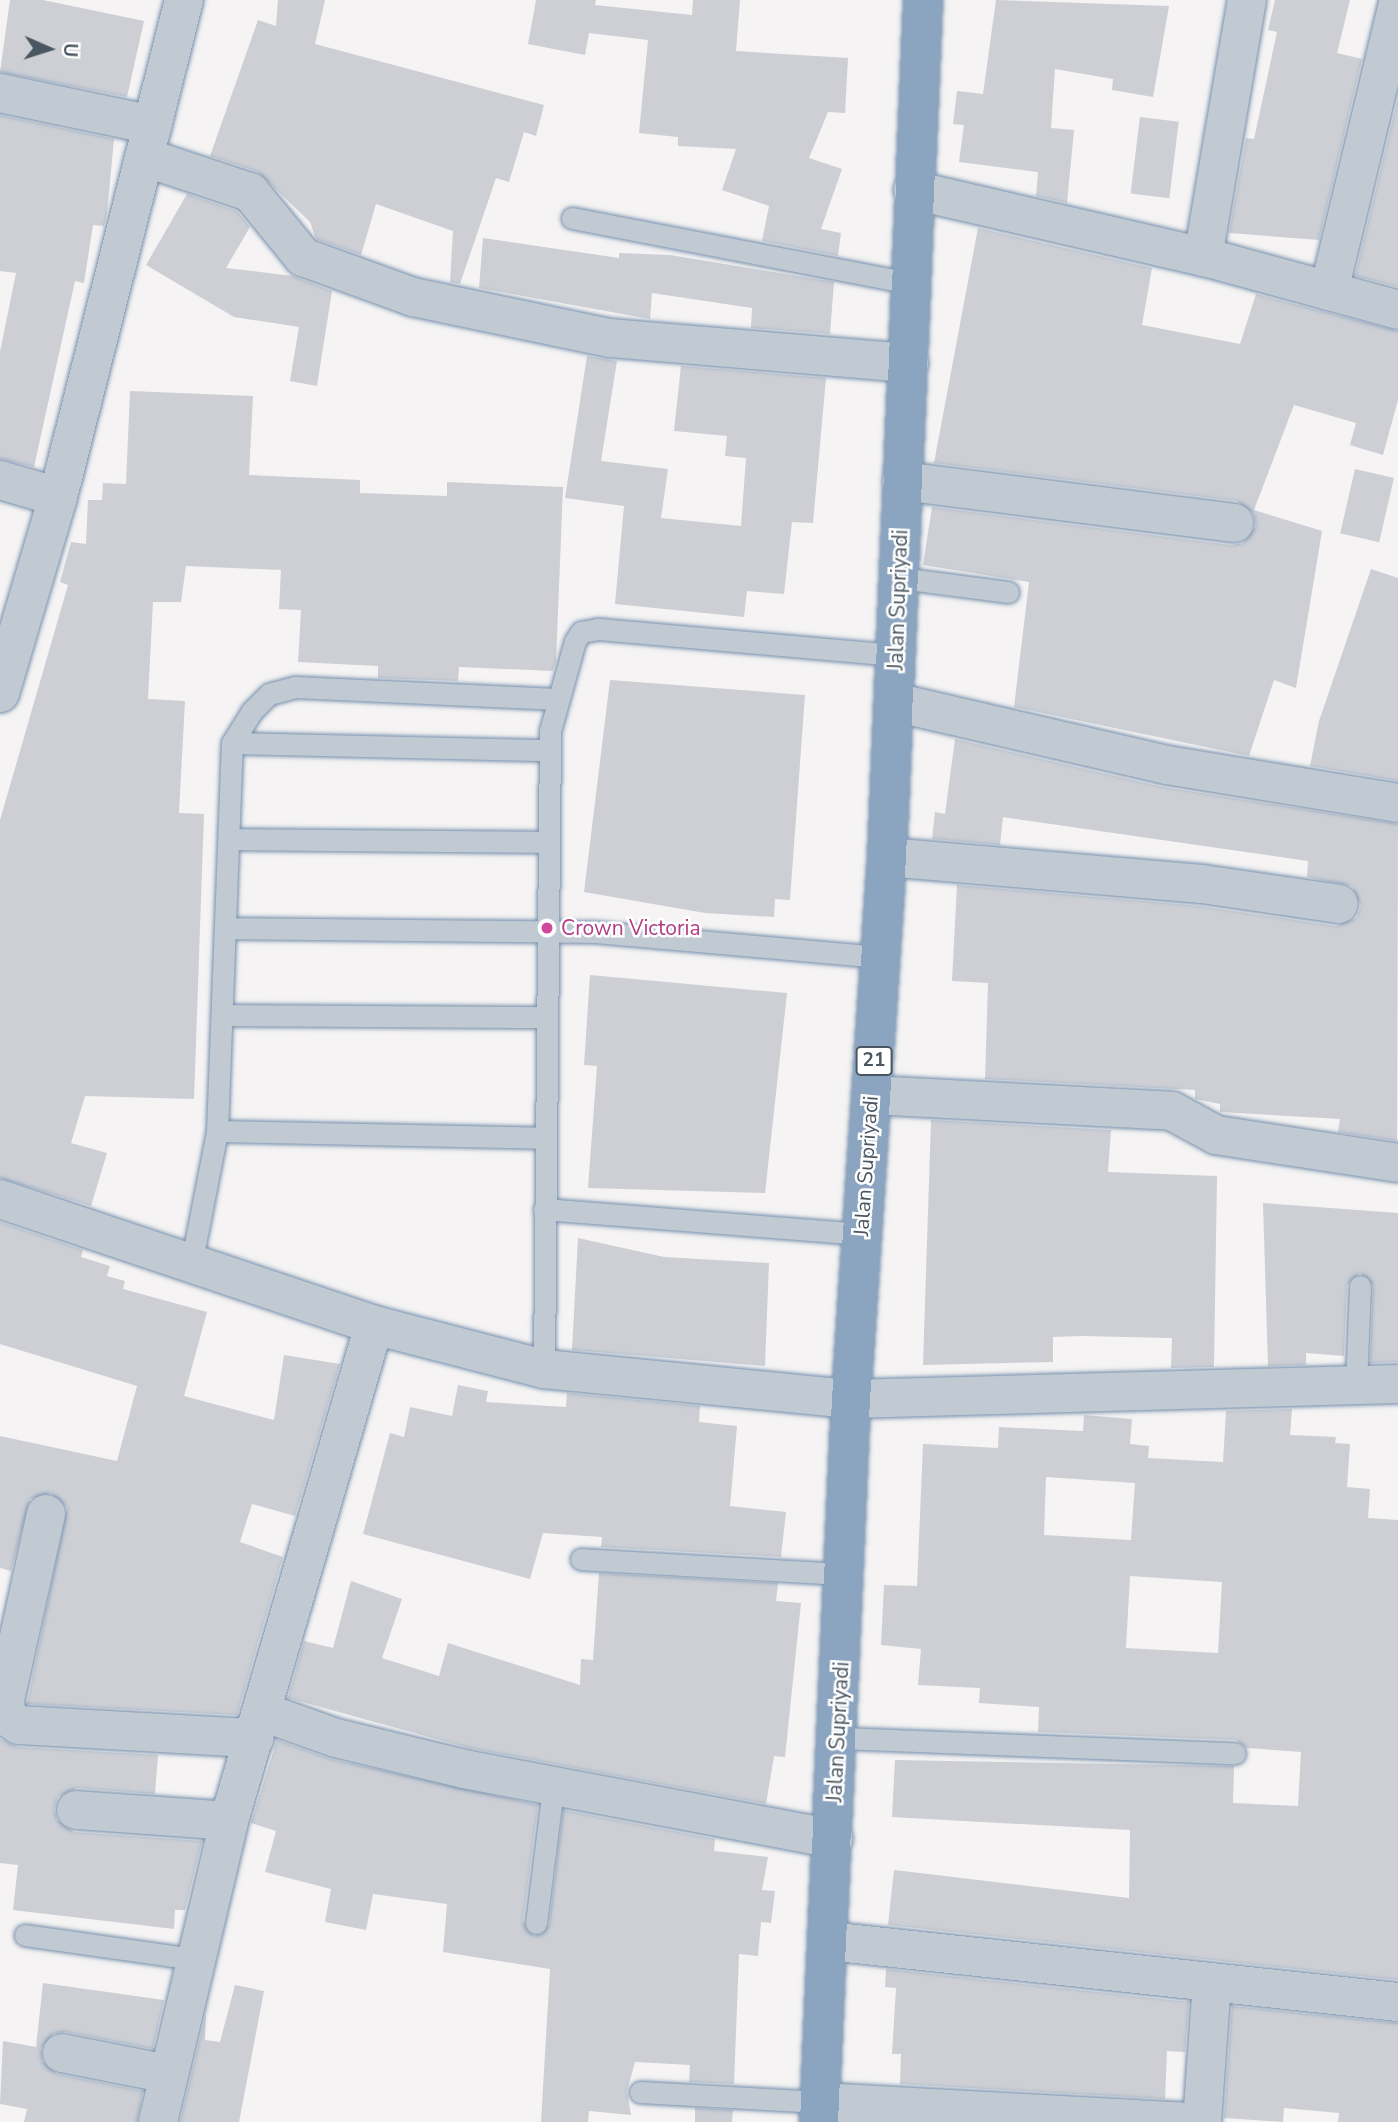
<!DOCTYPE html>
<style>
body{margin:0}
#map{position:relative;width:1398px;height:2122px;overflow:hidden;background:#f5f3f3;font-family:"Nunito Sans",sans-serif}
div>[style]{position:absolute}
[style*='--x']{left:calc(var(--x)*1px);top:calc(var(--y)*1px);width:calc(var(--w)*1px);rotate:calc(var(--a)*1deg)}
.building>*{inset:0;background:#cdcfd5;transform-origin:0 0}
.roads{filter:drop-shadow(0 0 2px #7690ad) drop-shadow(0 0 2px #7690ad)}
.lane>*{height:21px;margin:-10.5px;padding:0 10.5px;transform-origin:10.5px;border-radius:10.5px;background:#c1cad2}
.street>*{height:38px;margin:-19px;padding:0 19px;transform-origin:19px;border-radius:19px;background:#c1cad2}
.highway>*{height:38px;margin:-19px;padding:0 19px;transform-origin:19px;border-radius:19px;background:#8ba5c1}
.dots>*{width:19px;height:19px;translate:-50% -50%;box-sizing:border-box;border:4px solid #fff;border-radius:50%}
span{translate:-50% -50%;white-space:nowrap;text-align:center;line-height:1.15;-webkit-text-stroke:5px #fff;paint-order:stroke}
.shield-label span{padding:2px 5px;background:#fff;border:2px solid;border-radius:5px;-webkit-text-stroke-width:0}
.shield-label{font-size:19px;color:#4a5661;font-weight:700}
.street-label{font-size:21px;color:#4a5661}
.hotel-label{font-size:21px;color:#b23c85}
.left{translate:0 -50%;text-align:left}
.north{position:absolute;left:14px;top:14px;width:70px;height:70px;-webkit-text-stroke:5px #fff;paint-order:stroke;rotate:93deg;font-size:19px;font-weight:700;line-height:28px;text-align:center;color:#4a5661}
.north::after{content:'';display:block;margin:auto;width:24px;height:32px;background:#4a5661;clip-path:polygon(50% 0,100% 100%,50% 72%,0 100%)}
</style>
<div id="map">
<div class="building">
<i style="clip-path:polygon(10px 0,43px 0,144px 21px,127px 97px,0 72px)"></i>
<i style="clip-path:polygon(278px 0,325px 0,315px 44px,544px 105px,536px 136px,524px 132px,509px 182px,496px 178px,460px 284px,450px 282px,453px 231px,376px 204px,361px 255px,316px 239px,310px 222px,258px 172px,210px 156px,258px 20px,276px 26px)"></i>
<i style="clip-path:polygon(536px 0,596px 0,595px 5px,692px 15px,693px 0,740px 0,736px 51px,848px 58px,845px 113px,828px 112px,809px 158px,842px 169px,821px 229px,841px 233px,838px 256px,762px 241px,769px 206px,722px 190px,736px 149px,678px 146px,678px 137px,639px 133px,648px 40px,589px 33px,585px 55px,528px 44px)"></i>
<i style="clip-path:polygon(996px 0,1169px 6px,1153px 97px,1112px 90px,1113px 79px,1055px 69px,1051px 128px,1074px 130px,1067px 203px,1036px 196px,1038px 172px,959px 162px,964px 125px,953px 124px,957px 91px,983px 94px)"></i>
<i style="clip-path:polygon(1275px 0,1350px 0,1337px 53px,1362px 59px,1319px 240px,1229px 233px,1246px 138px,1254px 139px,1277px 32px,1268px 30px)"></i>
<i style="clip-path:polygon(1398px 98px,1398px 287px,1355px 276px)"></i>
<i style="clip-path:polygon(0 115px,114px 139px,107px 213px,104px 226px,93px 225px,84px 283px,75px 281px,34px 467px,0 459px,0 352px,16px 273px,0 271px)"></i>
<i style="left:1140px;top:117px;width:39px;height:77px;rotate:7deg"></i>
<i style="clip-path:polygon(187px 194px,237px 211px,250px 227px,226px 268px,293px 276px,332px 291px,317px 386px,290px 381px,299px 327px,234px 317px,146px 265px)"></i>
<i style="clip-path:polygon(978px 228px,1152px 268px,1142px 325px,1240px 344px,1256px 294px,1398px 331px,1398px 400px,1383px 455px,1350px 445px,1356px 423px,1294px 405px,1254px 510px,1322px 531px,1296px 688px,1274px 680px,1249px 756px,1014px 707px,1029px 582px,923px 565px,932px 507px,1231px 545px,1243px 543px,1256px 526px,1254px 514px,1237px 501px,934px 463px)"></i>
<i style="clip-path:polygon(483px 238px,619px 258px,619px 253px,670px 255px,834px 282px,830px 334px,751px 328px,752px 308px,652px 293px,650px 319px,479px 288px)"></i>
<i style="clip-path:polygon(587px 356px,617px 361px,601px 461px,668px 469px,661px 518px,741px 526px,746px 458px,725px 456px,727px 436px,674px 431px,681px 366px,826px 378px,813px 523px,792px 522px,784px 594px,747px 591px,744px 617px,615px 604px,624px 506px,565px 498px)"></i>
<i style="clip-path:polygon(130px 391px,253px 396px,249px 475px,360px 480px,360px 493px,447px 496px,447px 482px,563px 487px,556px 662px,553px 671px,459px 667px,458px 681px,378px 678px,378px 666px,298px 662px,301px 610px,279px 609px,281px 570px,186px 566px,181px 602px,153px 602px,148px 699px,185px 701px,179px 813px,204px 814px,194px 1099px,85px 1096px,71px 1143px,107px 1153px,91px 1206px,0 1178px,0 820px,68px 585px,60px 582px,71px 542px,86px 544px,88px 500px,102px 500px,103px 483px,126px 484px)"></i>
<i style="left:1355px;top:469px;width:40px;height:66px;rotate:13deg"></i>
<i style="clip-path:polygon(1371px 569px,1398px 578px,1398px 781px,1310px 766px,1319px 721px)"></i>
<i style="clip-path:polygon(610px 680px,805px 695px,790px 900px,775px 899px,774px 917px,705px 913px,584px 892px)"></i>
<i style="clip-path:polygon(955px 739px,1163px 787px,1398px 824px,1397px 1141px,1338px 1132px,1340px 1119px,1220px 1112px,1220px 1104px,1195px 1099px,1195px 1090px,985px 1079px,988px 983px,952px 981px,957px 885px,1199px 906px,1336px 926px,1356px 918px,1361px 906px,1352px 886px,1307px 877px,1308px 861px,1003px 817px,1000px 845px,932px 839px,935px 812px,945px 814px)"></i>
<i style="clip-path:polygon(590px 975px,787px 993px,765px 1193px,588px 1188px,597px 1066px,584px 1065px)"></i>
<i style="clip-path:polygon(931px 1120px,1111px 1130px,1108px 1172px,1217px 1176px,1214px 1367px,1171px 1368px,1172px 1338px,1081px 1336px,1053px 1337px,1053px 1362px,923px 1365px)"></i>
<i style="clip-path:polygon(1263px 1203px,1398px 1213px,1398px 1362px,1370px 1363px,1373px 1286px,1360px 1273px,1347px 1285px,1344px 1356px,1306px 1353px,1306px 1365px,1268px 1366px)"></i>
<i style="clip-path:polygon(0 1222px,83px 1250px,81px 1257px,110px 1266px,107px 1276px,125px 1281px,123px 1289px,207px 1312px,184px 1396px,274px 1420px,284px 1355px,340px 1364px,295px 1516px,252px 1504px,240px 1542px,283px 1557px,237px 1715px,27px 1704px,67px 1508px,51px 1493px,30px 1499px,11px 1571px,0 1568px,0 1436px,117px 1461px,137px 1386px,0 1344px)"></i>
<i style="clip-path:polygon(578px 1238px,664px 1257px,769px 1263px,765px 1366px,572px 1350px)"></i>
<i style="clip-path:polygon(458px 1385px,488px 1391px,486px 1402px,566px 1407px,567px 1393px,700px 1406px,699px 1422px,737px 1426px,730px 1506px,786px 1512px,781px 1557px,601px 1547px,602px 1537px,543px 1533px,530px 1579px,363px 1534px,390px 1433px,404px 1437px,410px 1407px,452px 1416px)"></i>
<i style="clip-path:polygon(evenodd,1292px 1409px,1290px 1435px,1336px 1437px,1335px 1443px,1350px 1444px,1347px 1487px,1370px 1489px,1368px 1518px,1398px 1520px,1398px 1980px,888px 1925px,894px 1870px,1129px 1898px,1130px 1830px,892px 1817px,895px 1760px,1234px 1766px,1233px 1803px,1298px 1806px,1301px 1752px,1247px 1748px,1236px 1740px,1038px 1732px,1039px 1707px,979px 1703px,980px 1688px,918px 1685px,921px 1649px,881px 1645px,884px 1585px,917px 1586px,923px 1444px,998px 1448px,999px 1427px,1083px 1431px,1084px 1415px,1132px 1419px,1130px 1444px,1149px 1446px,1148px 1458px,1223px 1462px,1226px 1411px,1292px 1409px,1046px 1477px,1135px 1483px,1131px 1540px,1044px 1535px,1046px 1477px,1292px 1409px,1130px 1576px,1222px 1582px,1218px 1653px,1126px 1648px,1130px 1576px)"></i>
<i style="clip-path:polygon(599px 1573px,778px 1583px,776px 1601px,801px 1603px,785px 1757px,774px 1756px,766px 1804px,469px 1748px,288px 1698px,304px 1641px,333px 1648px,351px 1581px,402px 1599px,382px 1658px,439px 1676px,448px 1643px,580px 1685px,581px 1659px,593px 1660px)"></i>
<i style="clip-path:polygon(0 1739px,18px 1747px,158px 1755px,155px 1794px,77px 1788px,58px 1797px,54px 1809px,57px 1820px,74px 1832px,202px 1841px,185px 1910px,175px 1910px,174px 1929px,13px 1910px,18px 1865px,0 1863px)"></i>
<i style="clip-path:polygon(277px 1740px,331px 1759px,538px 1805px,523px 1921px,534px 1936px,549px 1925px,563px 1810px,715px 1839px,714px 1851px,768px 1857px,762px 1890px,775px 1891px,771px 1923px,761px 1922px,758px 1956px,739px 1954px,734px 2084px,689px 2082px,690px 2065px,635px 2062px,627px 2091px,631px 2115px,589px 2111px,588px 2122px,541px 2122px,550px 1969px,443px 1952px,447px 1904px,373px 1894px,366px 1930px,325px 1922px,331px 1889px,265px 1872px,276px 1831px,251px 1823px)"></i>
<i style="clip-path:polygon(886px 1969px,1189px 2002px,1185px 2052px,1167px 2051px,1165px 2099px,900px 2084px,901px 2054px,892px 2054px,896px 1988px,885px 1987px)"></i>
<i style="clip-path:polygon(43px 1983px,164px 2000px,153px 2049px,66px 2032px,54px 2033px,41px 2048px,42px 2061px,57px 2074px,143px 2091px,137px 2122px,24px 2122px,27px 2109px,0 2104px,3px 2041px,36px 2047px)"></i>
<i style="clip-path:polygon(235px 1985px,264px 1991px,239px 2122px,180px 2122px,206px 2013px,205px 2040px,220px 2042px)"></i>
<i style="clip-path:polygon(1232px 2006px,1398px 2023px,1398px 2122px,1338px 2122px,1339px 2113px,1284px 2108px,1283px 2122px,1224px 2118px)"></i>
<i style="clip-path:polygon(695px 2108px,733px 2110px,732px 2122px,695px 2122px)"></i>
</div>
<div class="roads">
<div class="lane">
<i style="--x:572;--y:218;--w:348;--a:10.9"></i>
<i style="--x:900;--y:578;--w:109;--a:7.4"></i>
<i style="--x:232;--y:743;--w:317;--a:1.3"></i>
<i style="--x:229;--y:839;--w:319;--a:0.5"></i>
<i style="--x:225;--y:928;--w:370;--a:0.6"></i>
<i style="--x:595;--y:932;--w:287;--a:5"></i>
<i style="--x:222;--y:1015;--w:324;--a:0.4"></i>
<i style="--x:217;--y:1131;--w:328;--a:1.2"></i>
<i style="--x:544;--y:1209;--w:318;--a:4.5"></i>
<i style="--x:191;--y:1265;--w:136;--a:-79"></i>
<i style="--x:217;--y:1131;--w:388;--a:-87.8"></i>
<i style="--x:232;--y:743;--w:36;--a:-58"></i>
<i style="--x:251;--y:712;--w:25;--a:-45"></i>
<i style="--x:269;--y:694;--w:27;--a:-15"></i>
<i style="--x:295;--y:687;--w:263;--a:2.6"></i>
<i style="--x:544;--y:1369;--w:638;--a:-89.46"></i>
<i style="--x:550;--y:731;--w:93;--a:-74.5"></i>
<i style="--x:575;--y:641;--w:11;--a:-56"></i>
<i style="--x:581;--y:632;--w:17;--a:-10"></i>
<i style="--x:598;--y:629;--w:299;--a:5"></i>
<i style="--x:1356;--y:1385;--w:99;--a:-87.7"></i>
<i style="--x:581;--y:1559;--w:264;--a:3.3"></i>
<i style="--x:838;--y:1738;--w:397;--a:2.2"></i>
<i style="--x:536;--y:1923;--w:136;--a:-82.8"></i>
<i style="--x:25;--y:1935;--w:170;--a:8.1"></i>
<i style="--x:640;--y:2092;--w:180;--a:3.2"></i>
</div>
<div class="street">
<i style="--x:0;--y:93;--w:156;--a:11.8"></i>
<i style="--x:144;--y:157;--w:112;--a:18.3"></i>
<i style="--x:250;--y:192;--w:84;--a:50.8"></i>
<i style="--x:303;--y:257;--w:117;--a:20"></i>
<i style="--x:413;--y:297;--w:201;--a:11.8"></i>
<i style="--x:610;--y:338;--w:300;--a:4.8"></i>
<i style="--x:913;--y:190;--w:307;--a:13"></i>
<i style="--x:1212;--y:259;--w:193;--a:15.3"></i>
<i style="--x:1203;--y:257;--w:261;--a:-80.3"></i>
<i style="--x:1329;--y:291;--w:295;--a:-76.5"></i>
<i style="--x:0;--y:480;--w:60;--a:16.3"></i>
<i style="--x:902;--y:481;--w:335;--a:7.2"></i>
<i style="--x:0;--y:693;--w:204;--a:-73.5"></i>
<i style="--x:58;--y:497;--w:513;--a:-75.77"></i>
<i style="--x:894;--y:702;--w:280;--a:13"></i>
<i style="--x:1167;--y:765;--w:234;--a:9.3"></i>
<i style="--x:887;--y:857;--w:316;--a:4.9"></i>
<i style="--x:1202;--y:884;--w:138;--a:8.3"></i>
<i style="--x:871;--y:1095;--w:301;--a:3"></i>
<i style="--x:1172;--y:1111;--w:50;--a:28.6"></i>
<i style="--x:1216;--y:1135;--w:184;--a:8.7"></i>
<i style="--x:0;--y:1199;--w:395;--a:18.6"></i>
<i style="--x:374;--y:1325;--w:176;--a:14.5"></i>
<i style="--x:544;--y:1369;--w:308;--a:5.6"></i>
<i style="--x:851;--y:1399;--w:547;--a:-1.57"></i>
<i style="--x:46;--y:1514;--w:191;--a:102.4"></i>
<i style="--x:5;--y:1701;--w:16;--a:83"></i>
<i style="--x:7;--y:1717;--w:14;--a:34"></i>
<i style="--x:19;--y:1725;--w:236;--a:3.2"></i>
<i style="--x:263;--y:1712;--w:77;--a:19.6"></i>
<i style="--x:336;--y:1738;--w:132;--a:13.6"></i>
<i style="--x:464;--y:1769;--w:376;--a:10.7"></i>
<i style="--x:76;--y:1810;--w:153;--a:4.1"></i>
<i style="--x:828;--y:1941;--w:573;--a:6.11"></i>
<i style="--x:62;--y:2053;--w:108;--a:11.2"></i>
<i style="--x:820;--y:2102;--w:365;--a:3.1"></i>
<i style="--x:158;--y:2122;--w:309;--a:-76.7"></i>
<i style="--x:229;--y:1821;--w:517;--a:-73.7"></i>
<i style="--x:1202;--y:2122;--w:138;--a:-85.9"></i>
</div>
<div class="highway">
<i style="--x:819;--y:2122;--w:724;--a:-87.47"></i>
<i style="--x:851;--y:1399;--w:543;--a:-86.2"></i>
<i style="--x:887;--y:857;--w:858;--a:-87.59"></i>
</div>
</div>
<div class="dots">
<i style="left:547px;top:928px;background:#d1479c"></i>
</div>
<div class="shield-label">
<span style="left:874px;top:1061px">21</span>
</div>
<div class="street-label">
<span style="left:898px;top:600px;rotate:-88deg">Jalan Supriyadi</span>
<span style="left:866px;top:1166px;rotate:-86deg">Jalan Supriyadi</span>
<span style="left:838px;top:1732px;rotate:-87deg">Jalan Supriyadi</span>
</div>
<div class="hotel-label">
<span class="left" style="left:561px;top:928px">Crown Victoria</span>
</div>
<div class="north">U</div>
</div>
